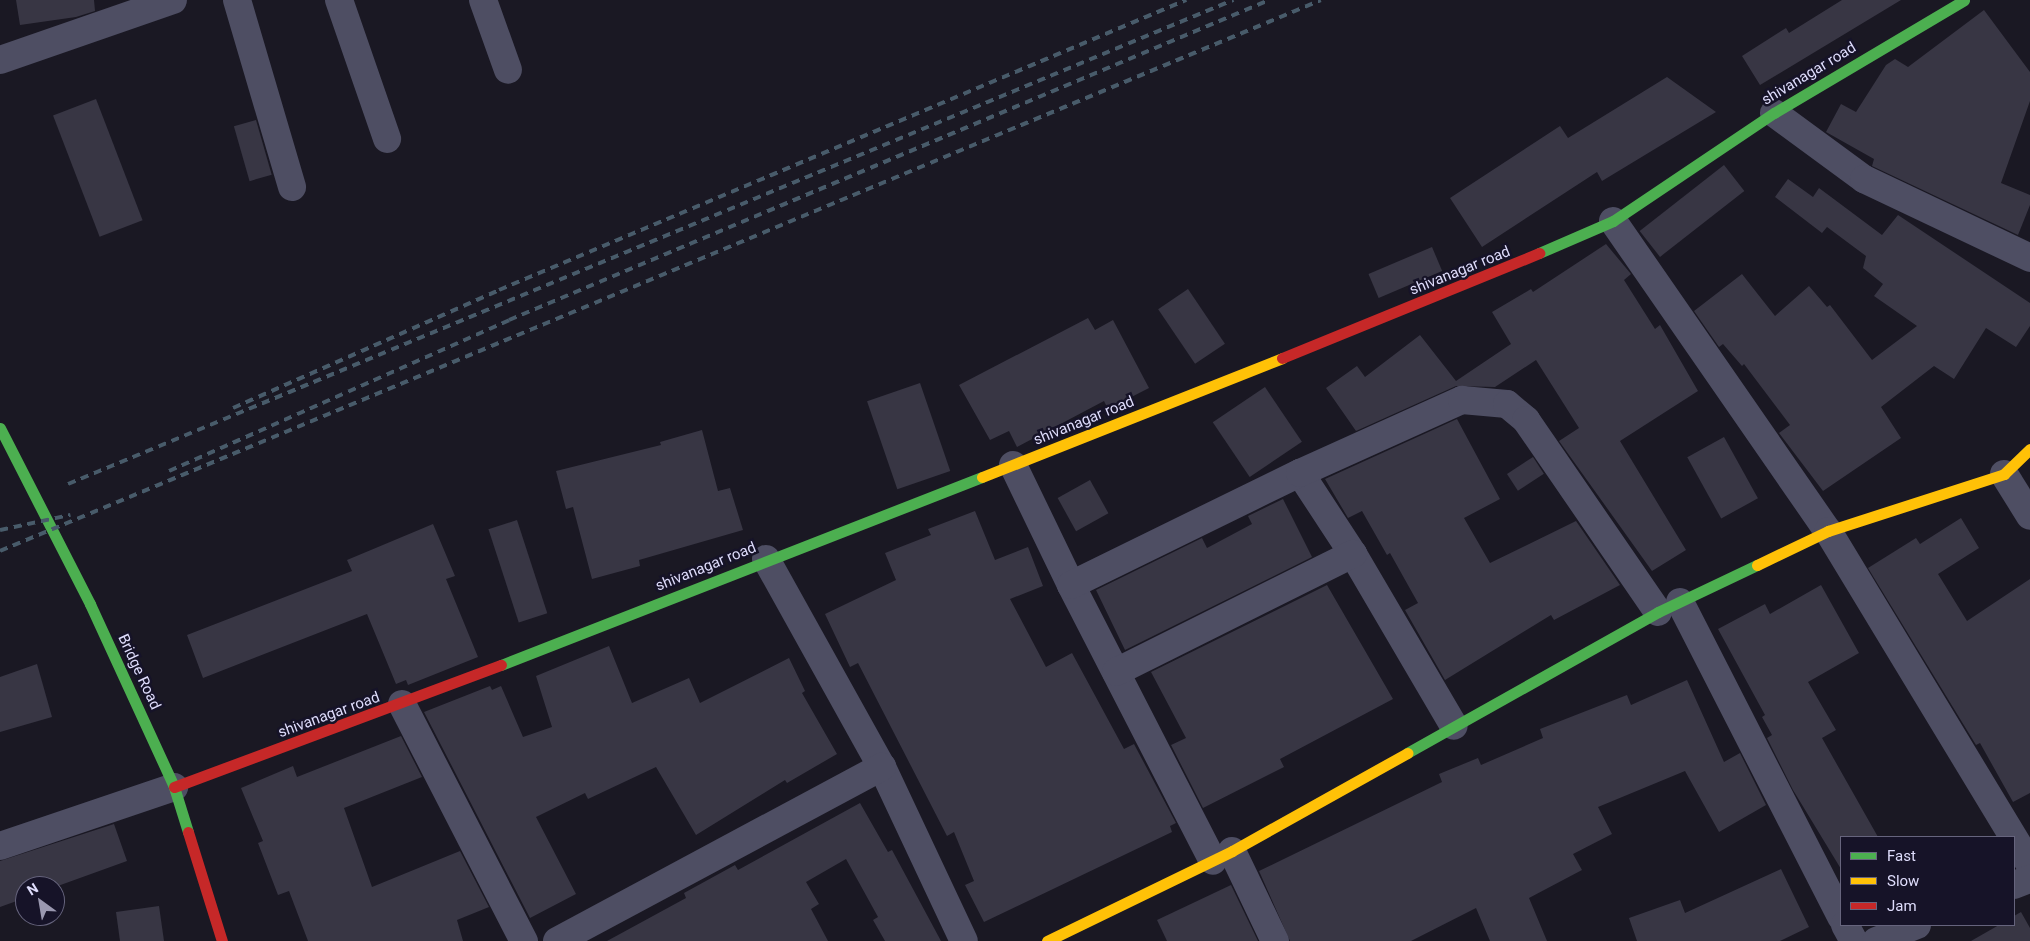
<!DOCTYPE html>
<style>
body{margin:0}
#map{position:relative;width:2030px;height:941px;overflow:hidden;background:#1a1823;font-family:Roboto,sans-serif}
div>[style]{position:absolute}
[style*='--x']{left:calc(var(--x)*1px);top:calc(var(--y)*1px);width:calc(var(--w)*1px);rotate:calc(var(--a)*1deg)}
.building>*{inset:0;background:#383644;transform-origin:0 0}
.street>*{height:28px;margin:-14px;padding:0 14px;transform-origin:14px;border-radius:14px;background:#4e4e63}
.fast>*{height:11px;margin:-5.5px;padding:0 5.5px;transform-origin:5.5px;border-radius:5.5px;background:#4caf50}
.slow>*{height:11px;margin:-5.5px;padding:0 5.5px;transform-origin:5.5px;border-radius:5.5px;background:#ffc107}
.jam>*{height:11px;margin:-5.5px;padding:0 5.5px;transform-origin:5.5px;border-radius:5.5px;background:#c62828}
.rail>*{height:4px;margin-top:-2px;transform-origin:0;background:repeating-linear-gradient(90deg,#485b6a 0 8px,transparent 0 14px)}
span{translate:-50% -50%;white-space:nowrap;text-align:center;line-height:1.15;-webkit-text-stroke:5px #161328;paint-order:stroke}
.street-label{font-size:15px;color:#dfddfc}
.legend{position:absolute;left:1840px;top:836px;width:175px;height:90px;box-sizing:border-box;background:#161328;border:1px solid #66647d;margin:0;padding:6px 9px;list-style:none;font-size:15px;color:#dfddfc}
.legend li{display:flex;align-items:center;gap:10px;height:25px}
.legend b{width:25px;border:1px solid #66647d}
.north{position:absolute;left:15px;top:876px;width:50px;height:50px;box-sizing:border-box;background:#161328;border:1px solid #66647d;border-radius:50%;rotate:328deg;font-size:14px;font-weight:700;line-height:20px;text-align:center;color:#dfddfc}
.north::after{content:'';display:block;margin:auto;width:18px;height:22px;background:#9a98b0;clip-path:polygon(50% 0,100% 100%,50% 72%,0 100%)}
</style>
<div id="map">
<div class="building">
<i style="clip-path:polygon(16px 0,94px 0,95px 11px,76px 17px,20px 25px)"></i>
<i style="clip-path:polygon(1842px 0,1901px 0,1760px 85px,1742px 56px,1786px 28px,1789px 33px)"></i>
<i style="clip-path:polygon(1984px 10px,2030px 72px,2030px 101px,2001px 183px,2030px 195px,2030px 205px,2018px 235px,1872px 166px,1874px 159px,1826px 132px,1841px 104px,1856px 112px,1886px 65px,1895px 59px,1908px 67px)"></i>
<i style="clip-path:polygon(1667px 77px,1716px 112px,1602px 181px,1597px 172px,1482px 247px,1450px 198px,1560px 126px,1568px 138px)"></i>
<i style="left:96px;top:99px;width:130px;height:46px;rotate:69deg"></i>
<i style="left:256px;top:120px;width:57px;height:23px;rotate:74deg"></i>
<i style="left:1724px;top:165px;width:33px;height:107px;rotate:52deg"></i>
<i style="clip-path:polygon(1788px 179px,1813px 197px,1819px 188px,1882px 235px,1898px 215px,2030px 303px,2030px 326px,2016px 347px,1986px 328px,1954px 379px,1934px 366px,1881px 407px,1901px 438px,1823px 491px,1779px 433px,1790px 425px,1744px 364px,1742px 366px,1723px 344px,1719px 347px,1694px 311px,1742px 274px,1775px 316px,1809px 286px,1827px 307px,1830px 305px,1872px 360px,1917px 326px,1874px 296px,1883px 284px,1863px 268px,1866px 256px,1827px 227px,1822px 233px,1775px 197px)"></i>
<i style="clip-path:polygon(1606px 244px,1631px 274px,1624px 280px,1655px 329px,1660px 325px,1698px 391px,1620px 441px,1686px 550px,1652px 571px,1559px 441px,1579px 428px,1536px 360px,1495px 387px,1456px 386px,1356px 431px,1326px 388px,1357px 366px,1365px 377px,1420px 335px,1456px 381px,1511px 344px,1492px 312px,1531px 289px,1533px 292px)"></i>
<i style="left:1432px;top:247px;width:26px;height:69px;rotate:67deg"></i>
<i style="left:1188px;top:289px;width:66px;height:36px;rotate:56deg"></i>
<i style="clip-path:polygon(1088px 318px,1095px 330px,1113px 320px,1149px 388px,1108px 409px,1104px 401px,1017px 447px,1009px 431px,990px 440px,959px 385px)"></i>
<i style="left:920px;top:383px;width:93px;height:56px;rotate:71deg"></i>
<i style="left:1265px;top:387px;width:66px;height:63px;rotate:56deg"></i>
<i style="clip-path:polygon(1457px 419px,1500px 499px,1464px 518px,1490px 563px,1576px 521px,1620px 585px,1554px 620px,1551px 615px,1445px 680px,1405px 610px,1418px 603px,1390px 553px,1387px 555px,1362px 511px,1348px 518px,1325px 479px)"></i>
<i style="clip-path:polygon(702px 430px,718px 491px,730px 488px,743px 530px,639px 560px,640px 566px,592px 579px,573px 507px,566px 509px,556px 471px,661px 445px,660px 442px)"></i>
<i style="left:1724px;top:437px;width:70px;height:42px;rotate:61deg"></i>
<i style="left:1533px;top:457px;width:20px;height:31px;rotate:57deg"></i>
<i style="left:1090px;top:480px;width:38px;height:37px;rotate:61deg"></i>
<i style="clip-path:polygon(1283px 499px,1312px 557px,1125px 650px,1096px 590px,1202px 538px,1207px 548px,1252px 524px,1248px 516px)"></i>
<i style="clip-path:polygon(975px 511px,995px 560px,1028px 547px,1043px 586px,1010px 599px,1046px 667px,1072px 653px,1124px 749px,1134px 744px,1176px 823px,1170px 826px,1172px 832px,984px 922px,965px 885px,974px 881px,954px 832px,947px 836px,858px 663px,850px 667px,825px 614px,896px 580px,885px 553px,931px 535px,928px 529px)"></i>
<i style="clip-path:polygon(1961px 518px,1979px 548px,1938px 574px,1967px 621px,2030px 579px,2030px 793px,2013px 802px,1980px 743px,1976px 745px,1868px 568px,1916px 538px,1920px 544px)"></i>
<i style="left:517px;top:520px;width:98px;height:30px;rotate:72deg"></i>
<i style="clip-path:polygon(433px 524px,455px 576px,446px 579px,478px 657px,408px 685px,406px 680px,396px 684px,367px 614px,203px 678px,187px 635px,352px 571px,347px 560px)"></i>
<i style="clip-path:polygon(1327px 585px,1393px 699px,1280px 759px,1284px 767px,1203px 808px,1171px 745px,1186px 738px,1151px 672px)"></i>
<i style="clip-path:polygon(1821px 585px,1859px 653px,1808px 682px,1836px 730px,1822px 738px,1878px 837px,1841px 837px,1841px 869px,1793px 790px,1767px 738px,1772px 735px,1762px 717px,1765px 715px,1718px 629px,1765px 604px,1770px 614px)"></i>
<i style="clip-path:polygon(609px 646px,632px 703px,689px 678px,700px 703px,789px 658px,805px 691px,802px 693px,837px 754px,787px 783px,785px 780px,696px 835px,656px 767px,588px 799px,585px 793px,536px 817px,576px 894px,530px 918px,424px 712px,490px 686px,492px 690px,501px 686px,523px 737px,552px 727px,536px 676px)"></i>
<i style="clip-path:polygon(37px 664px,52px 717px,0 732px,0 677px)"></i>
<i style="clip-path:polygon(1687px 680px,1724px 762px,1740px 753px,1766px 805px,1719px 832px,1685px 771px,1598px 807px,1612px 834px,1573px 854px,1582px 870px,1529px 898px,1547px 941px,1490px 941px,1476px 908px,1411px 941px,1290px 941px,1259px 871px,1442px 782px,1439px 774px,1478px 758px,1481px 765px,1543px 738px,1540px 729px,1586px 711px,1627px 695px,1631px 705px)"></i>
<i style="clip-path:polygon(401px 736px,422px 777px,344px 808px,372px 887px,460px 851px,489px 907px,457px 920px,463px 941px,308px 941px,289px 891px,278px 895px,258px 843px,263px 841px,241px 788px,293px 766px,297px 777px)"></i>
<i style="clip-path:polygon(860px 803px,888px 852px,892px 850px,941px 941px,885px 941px,873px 920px,878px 917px,846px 859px,806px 882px,819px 904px,811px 909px,828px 941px,607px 941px,686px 898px,684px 893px,735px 865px,738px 870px)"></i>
<i style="clip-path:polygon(114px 824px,127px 861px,55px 887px,25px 886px,25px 898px,0 907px,0 861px)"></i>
<i style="clip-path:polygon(1781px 869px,1809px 927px,1780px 941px,1637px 941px,1629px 918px,1680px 900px,1685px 913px)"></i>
<i style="clip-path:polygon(1231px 885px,1258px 941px,1167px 941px,1157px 920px)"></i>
<i style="clip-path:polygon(159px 906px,164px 941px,120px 941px,116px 912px)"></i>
<i style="clip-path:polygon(2021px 912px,2030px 928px,2030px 941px,1971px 941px,1999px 925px,2014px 925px,2014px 916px)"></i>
</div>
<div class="street">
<i style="--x:237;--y:0;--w:195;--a:73.6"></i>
<i style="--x:339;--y:0;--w:147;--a:70.9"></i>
<i style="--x:483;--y:0;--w:74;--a:70.3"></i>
<i style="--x:0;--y:60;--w:183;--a:-19.1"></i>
<i style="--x:1774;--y:113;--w:112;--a:36.3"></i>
<i style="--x:1864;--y:179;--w:184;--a:25.4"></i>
<i style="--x:1613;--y:221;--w:377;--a:55.3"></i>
<i style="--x:1828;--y:531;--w:389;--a:58.8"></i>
<i style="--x:1013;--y:465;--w:133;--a:64.2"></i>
<i style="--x:1071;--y:585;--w:310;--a:62.8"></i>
<i style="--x:1300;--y:473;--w:97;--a:56.8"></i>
<i style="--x:1353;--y:554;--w:199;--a:59.6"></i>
<i style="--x:2004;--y:474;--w:49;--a:58.2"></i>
<i style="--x:766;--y:559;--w:238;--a:60.9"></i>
<i style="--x:882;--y:767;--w:192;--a:64.8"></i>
<i style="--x:1071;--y:585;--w:255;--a:-26.1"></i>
<i style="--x:1300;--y:473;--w:178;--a:-24.3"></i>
<i style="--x:1462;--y:400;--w:45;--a:5.1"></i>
<i style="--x:1507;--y:404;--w:25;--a:40"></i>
<i style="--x:1526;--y:420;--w:233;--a:55.5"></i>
<i style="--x:1680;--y:602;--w:354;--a:62.9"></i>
<i style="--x:1116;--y:672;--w:265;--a:-26.5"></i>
<i style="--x:402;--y:704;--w:267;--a:62.8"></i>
<i style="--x:0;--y:846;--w:184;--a:-18.7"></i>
<i style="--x:1232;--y:851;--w:100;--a:64.5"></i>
<i style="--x:2014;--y:885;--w:17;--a:-21"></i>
<i style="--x:1845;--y:925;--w:18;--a:61"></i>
<i style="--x:557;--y:941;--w:369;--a:-28.2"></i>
<i style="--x:1876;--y:941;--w:44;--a:-21.3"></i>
</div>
<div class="fast">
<i style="--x:1539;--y:253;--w:81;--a:-23.4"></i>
<i style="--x:1613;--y:221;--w:194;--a:-33.9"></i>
<i style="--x:1774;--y:113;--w:221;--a:-30.7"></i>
<i style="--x:0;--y:428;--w:198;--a:62.9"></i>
<i style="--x:90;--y:604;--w:201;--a:65.3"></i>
<i style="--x:174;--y:787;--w:47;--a:72.7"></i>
<i style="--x:501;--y:665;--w:516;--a:-21.35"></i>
<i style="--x:1407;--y:753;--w:288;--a:-29.3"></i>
<i style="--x:1658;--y:612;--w:110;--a:-25.4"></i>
</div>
<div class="slow">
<i style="--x:982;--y:477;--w:323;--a:-21.6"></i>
<i style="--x:1757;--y:565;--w:79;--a:-25.6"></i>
<i style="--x:1828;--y:531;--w:185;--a:-17.9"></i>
<i style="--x:2004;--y:474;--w:36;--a:-44"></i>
<i style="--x:1047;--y:941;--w:206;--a:-25.9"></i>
<i style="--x:1232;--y:851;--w:201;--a:-29.2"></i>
</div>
<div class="jam">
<i style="--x:1282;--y:358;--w:278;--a:-22.2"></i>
<i style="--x:174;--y:787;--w:349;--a:-20.5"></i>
<i style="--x:188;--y:832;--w:114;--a:72.7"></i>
</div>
<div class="rail">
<i style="--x:233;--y:408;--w:291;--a:-23.9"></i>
<i style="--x:499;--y:290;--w:746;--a:-22.89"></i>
<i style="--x:169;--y:471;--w:372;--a:-23.9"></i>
<i style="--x:509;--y:320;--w:825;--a:-22.83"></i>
<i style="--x:68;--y:484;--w:1262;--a:-22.56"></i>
<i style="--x:0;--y:530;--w:72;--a:-12.1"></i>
<i style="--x:0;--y:551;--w:1431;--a:-22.64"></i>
</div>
<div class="street-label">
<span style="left:1809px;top:74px;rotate:-31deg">shivanagar road</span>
<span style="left:1460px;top:271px;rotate:-22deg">shivanagar road</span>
<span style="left:1084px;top:421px;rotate:-22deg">shivanagar road</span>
<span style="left:706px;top:567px;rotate:-22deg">shivanagar road</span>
<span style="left:139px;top:672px;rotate:65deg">Bridge Road</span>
<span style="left:329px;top:715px;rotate:-20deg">shivanagar road</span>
</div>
<ul class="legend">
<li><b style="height:6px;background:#4caf50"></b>Fast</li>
<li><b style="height:6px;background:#ffc107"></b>Slow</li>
<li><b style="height:6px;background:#c62828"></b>Jam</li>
</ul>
<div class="north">N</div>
</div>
